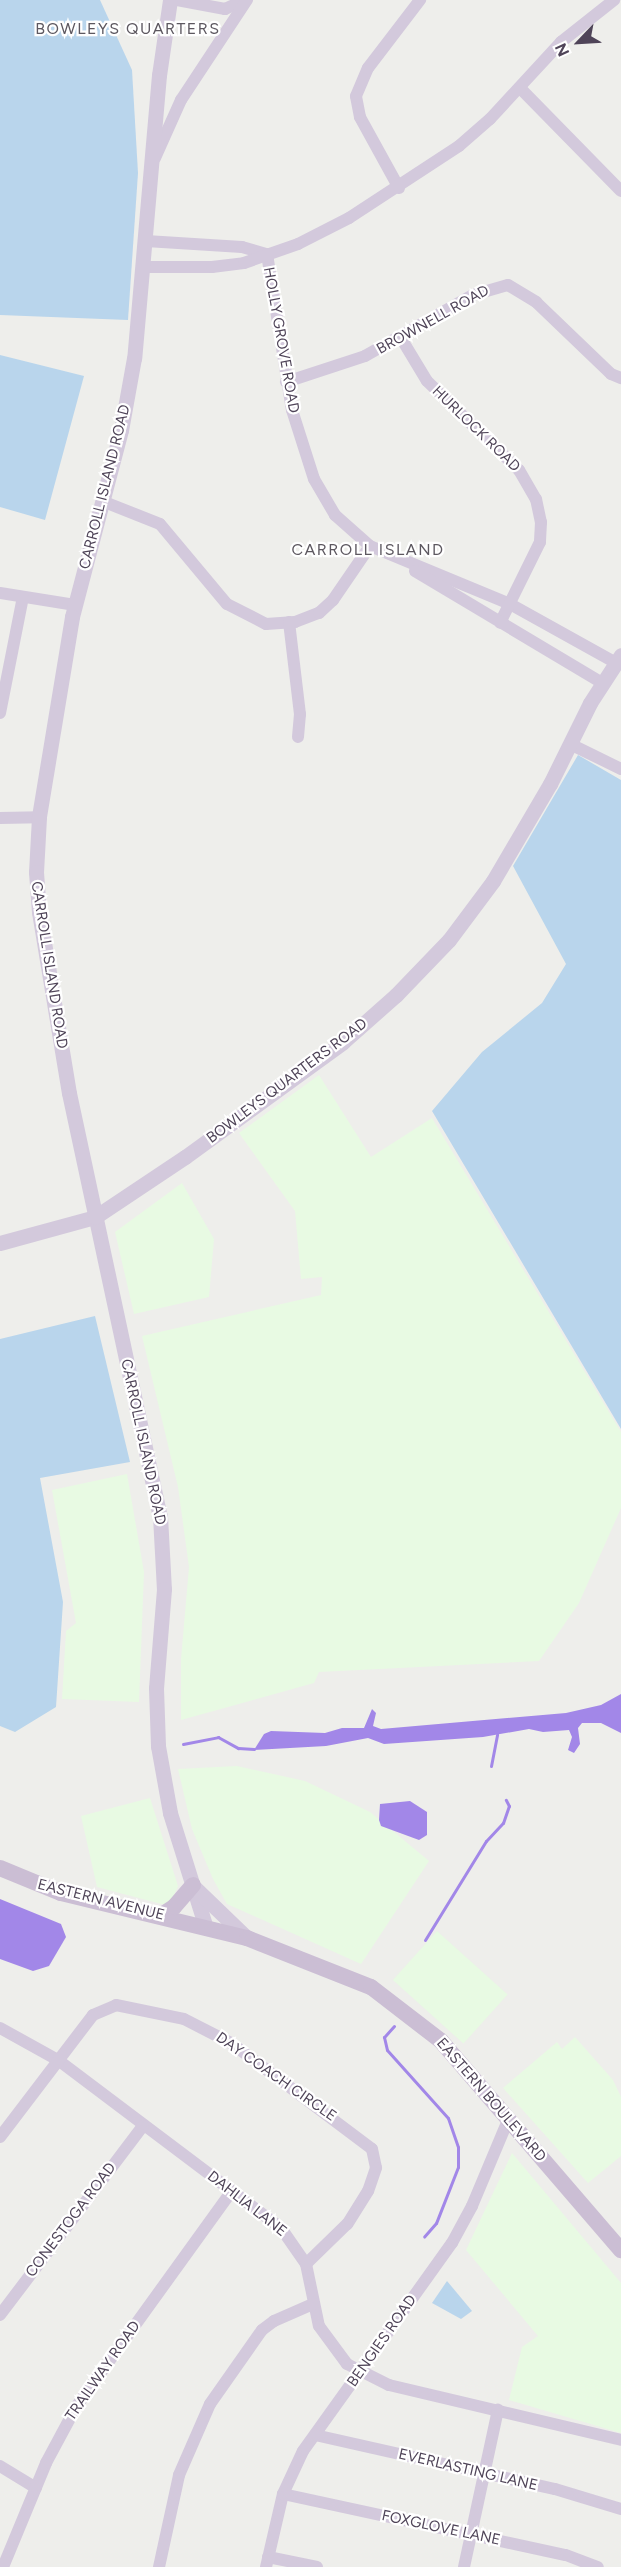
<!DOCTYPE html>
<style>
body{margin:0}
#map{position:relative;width:621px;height:2567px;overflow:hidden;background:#eeeeeb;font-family:Figtree,sans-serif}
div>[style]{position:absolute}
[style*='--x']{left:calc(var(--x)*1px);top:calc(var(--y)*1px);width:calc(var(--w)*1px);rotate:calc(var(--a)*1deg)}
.commercial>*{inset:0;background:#e8fae3;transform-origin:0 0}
.green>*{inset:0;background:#b9d5ec}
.water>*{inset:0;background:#a287e8}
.stream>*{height:3px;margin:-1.5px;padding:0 1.5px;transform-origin:1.5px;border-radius:1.5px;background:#a287e8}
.minor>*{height:12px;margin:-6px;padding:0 6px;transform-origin:6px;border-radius:6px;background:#d3c9dc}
.tertiary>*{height:15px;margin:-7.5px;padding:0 7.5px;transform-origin:7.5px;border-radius:7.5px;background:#d3c9dc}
.secondary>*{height:16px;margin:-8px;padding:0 8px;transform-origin:8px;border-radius:8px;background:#cbbed4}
span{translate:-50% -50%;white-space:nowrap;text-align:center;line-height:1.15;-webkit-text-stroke:4.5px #fff;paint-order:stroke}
.street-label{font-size:15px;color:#4f4458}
.neighbourhood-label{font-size:16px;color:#5d5860;letter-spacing:1.5px}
.north{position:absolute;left:549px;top:12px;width:60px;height:60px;-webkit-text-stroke:4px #fff;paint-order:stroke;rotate:245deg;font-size:16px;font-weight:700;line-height:24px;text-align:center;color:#4f4458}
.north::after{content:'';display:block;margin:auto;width:21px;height:27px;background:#4f4458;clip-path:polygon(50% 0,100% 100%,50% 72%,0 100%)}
</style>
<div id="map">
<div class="commercial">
<i style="clip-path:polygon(319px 1075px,371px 1157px,432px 1118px,621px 1432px,621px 1508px,579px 1603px,539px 1661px,319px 1672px,314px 1683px,181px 1720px,181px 1659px,189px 1567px,178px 1487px,142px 1336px,321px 1295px,322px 1277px,301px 1279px,295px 1211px,239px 1133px)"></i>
<i style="clip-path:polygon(182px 1183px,214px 1239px,209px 1297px,134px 1314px,115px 1232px)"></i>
<i style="clip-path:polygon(127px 1474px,144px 1572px,139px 1702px,62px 1699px,66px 1631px,76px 1623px,52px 1490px)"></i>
<i style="clip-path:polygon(237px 1766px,305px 1781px,370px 1812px,429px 1861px,361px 1964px,227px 1904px,213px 1879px,192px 1829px,178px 1769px)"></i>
<i style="clip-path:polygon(150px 1798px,178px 1886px,169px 1906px,97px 1887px,81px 1816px)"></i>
<i style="left:437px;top:1931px;width:95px;height:66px;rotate:42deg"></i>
<i style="clip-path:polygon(575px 2037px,613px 2080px,621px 2097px,621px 2156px,588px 2183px,503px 2088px,557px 2042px,562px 2049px)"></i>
<i style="clip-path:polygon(512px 2153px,621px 2283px,621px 2433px,509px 2400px,522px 2347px,538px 2336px,466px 2250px)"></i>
</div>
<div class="green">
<i style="clip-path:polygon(0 0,100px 0,132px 70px,138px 173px,128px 320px,0 315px)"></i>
<i style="clip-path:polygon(0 355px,84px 376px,45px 520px,0 507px)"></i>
<i style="clip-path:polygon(578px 755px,621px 780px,621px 1429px,432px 1111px,482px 1052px,542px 1003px,566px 964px,513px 866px)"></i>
<i style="clip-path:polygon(95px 1316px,130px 1462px,40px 1478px,63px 1602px,56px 1707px,15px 1732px,0 1726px,0 1339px)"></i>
<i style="clip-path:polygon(447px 2281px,472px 2311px,461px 2319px,432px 2303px)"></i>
</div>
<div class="water">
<i style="clip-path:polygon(621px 1694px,621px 1733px,601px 1723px,582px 1723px,578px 1728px,580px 1744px,574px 1753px,568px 1750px,572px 1737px,569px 1730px,543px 1732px,529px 1729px,483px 1737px,384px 1744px,368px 1738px,326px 1746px,254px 1750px,264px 1734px,271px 1731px,325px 1733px,342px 1728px,364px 1728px,372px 1709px,376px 1713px,373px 1726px,381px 1729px,566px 1713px,601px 1705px)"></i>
<i style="clip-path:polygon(410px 1801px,427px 1812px,427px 1835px,419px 1840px,381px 1826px,379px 1820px,380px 1804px)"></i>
<i style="clip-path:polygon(0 1899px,61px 1924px,66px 1937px,49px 1966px,33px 1971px,0 1959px)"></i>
</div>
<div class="stream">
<i style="--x:183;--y:1744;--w:36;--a:-11"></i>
<i style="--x:218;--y:1737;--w:23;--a:29"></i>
<i style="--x:238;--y:1748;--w:16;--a:4"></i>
<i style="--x:491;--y:1766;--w:32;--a:-79"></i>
<i style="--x:425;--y:1940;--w:116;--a:-58.4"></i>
<i style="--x:486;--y:1841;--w:25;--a:-47"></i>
<i style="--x:503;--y:1823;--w:18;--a:-71"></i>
<i style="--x:509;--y:1806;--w:7;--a:-117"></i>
<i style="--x:394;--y:2026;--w:15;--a:132"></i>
<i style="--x:384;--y:2037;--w:13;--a:77"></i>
<i style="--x:387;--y:2050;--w:91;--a:48.1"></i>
<i style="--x:448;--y:2118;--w:31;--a:71"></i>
<i style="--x:458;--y:2147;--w:20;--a:90"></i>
<i style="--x:458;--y:2167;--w:60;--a:111.4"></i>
<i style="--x:436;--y:2223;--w:18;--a:131"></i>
</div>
<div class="minor">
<i style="--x:177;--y:0;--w:49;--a:10.6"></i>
<i style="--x:225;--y:9;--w:21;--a:-25"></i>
<i style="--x:520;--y:88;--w:144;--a:45.6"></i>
<i style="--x:155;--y:158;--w:64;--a:-65.9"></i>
<i style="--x:181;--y:100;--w:120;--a:-56.6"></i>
<i style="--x:399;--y:188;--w:81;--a:-118.8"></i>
<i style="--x:360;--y:117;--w:21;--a:-101"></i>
<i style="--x:356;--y:96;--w:30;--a:-67"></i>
<i style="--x:368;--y:68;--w:86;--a:-52.6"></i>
<i style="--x:146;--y:241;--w:96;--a:3.6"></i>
<i style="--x:242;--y:247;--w:26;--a:16"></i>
<i style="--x:267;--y:254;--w:158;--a:80.9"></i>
<i style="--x:292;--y:410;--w:72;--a:72.3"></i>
<i style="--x:314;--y:479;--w:42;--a:59.7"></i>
<i style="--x:335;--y:515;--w:47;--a:41.5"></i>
<i style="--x:370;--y:546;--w:152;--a:22.5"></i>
<i style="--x:510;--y:604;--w:121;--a:29.1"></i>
<i style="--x:144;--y:267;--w:68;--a:0"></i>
<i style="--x:212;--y:267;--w:32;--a:-7"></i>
<i style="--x:244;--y:263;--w:57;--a:-19.4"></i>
<i style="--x:298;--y:244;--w:57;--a:-27"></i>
<i style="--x:349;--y:218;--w:131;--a:-33.2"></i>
<i style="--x:459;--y:146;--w:41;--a:-41.1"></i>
<i style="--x:490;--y:119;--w:105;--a:-47.3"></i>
<i style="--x:561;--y:42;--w:68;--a:-38.4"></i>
<i style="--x:401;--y:338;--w:50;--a:58.8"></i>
<i style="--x:427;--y:381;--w:128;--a:44.1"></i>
<i style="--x:519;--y:470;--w:34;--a:60"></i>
<i style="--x:536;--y:499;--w:24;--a:78"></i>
<i style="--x:541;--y:522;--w:20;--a:93"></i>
<i style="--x:540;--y:542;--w:90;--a:116.3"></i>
<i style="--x:286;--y:382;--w:83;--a:-18.2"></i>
<i style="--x:365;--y:356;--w:124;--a:-29.5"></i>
<i style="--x:473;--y:295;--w:36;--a:-16"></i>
<i style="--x:508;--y:285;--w:33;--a:31"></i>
<i style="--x:536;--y:302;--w:104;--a:43.8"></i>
<i style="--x:611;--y:374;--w:11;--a:22"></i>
<i style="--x:102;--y:501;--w:62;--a:21.6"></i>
<i style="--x:160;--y:524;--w:104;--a:50.1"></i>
<i style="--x:227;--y:604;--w:44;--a:27.1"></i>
<i style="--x:266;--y:624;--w:29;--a:-4"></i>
<i style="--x:295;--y:622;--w:26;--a:-21"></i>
<i style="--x:319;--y:613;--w:19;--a:-43"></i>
<i style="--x:333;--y:600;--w:65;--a:-55.6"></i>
<i style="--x:415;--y:571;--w:218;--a:30.9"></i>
<i style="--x:0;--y:593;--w:76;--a:9.1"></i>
<i style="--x:289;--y:622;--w:93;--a:83.2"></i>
<i style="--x:300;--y:714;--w:23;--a:95"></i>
<i style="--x:0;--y:713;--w:118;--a:-78.8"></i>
<i style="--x:570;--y:744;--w:57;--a:26.1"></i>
<i style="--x:0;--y:818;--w:39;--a:-1"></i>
<i style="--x:0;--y:2028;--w:66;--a:28.9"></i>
<i style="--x:58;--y:2060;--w:279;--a:37"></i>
<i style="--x:281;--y:2228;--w:44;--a:55.2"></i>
<i style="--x:306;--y:2264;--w:63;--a:78.2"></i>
<i style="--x:319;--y:2326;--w:47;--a:53.6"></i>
<i style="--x:347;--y:2364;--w:47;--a:26.6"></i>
<i style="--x:389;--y:2385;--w:238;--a:13.3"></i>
<i style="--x:0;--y:2137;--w:153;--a:-52.7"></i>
<i style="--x:93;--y:2015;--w:25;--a:-23"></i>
<i style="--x:116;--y:2005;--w:69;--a:11.6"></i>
<i style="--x:184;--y:2019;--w:53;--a:27.1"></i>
<i style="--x:231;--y:2043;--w:176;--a:36.9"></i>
<i style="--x:372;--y:2149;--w:19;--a:78"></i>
<i style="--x:376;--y:2168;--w:24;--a:109"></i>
<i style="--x:368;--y:2191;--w:39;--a:122"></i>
<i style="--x:347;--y:2224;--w:57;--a:135.7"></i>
<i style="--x:0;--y:2315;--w:237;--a:-52.9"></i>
<i style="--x:315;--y:2435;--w:246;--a:12.7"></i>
<i style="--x:555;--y:2489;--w:69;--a:16.9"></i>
<i style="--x:0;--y:2466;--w:42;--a:31.4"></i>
<i style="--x:283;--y:2494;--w:289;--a:12.2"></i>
<i style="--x:566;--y:2555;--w:34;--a:21"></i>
<i style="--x:268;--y:2557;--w:50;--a:11.5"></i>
<i style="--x:3;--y:2567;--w:113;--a:-67.5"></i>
<i style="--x:46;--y:2463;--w:64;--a:-61.8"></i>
<i style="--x:76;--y:2407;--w:266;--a:-54.2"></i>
<i style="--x:159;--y:2567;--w:94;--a:-77.7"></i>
<i style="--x:179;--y:2475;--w:77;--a:-66.4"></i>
<i style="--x:210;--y:2404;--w:90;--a:-54.9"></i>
<i style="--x:262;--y:2330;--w:15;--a:-37"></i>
<i style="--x:274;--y:2321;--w:43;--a:-23.6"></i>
<i style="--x:266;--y:2567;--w:75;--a:-76.9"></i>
<i style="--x:283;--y:2494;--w:47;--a:-65.1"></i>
<i style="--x:303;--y:2451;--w:256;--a:-54.4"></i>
<i style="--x:452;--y:2243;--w:42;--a:-61.6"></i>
<i style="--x:472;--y:2206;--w:95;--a:-67.2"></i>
<i style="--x:464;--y:2567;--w:161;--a:-77.8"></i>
</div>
<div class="tertiary">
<i style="--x:170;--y:0;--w:76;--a:98.3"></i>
<i style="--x:159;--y:75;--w:284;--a:95"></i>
<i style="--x:134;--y:358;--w:73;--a:100.2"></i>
<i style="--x:121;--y:430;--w:193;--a:104.7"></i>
<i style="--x:72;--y:617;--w:203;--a:99.4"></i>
<i style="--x:39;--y:817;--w:55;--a:93.1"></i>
<i style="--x:36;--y:872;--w:40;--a:85.7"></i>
<i style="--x:39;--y:912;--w:183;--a:80.6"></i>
<i style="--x:69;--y:1093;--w:433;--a:77.9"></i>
<i style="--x:160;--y:1516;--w:73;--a:86.9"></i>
<i style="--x:164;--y:1589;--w:99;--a:94.6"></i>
<i style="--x:156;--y:1688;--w:58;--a:88"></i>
<i style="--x:158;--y:1746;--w:68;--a:79.8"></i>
<i style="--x:170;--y:1813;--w:117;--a:72.6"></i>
<i style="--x:0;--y:1243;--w:98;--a:-15.3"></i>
<i style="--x:95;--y:1217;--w:108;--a:-33.7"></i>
<i style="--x:185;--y:1157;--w:195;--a:-36"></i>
<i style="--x:343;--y:1042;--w:71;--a:-41.6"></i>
<i style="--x:396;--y:995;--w:76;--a:-46.1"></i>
<i style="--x:449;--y:940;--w:74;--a:-53.3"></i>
<i style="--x:493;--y:881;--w:113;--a:-59.6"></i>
<i style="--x:550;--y:784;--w:90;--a:-63.7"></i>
<i style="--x:590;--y:703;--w:57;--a:-57.1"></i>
<i style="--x:195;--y:1888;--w:72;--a:43.9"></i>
</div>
<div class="secondary">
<i style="--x:0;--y:1868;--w:66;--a:22.3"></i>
<i style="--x:61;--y:1893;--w:191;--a:13.6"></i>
<i style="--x:247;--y:1938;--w:133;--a:21.6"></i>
<i style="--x:371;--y:1987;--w:88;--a:37.6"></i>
<i style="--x:441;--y:2041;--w:276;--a:49.3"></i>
<i style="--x:162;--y:1915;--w:14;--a:-34"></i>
<i style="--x:174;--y:1907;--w:29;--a:-49"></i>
</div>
<div class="street-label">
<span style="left:433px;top:320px;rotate:-29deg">BROWNELL ROAD</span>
<span style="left:281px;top:340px;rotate:80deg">HOLLY GROVE ROAD</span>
<span style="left:476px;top:429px;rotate:44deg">HURLOCK ROAD</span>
<span style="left:105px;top:487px;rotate:-76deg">CARROLL ISLAND ROAD</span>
<span style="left:49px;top:965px;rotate:81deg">CARROLL ISLAND ROAD</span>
<span style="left:287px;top:1081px;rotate:-37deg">BOWLEYS QUARTERS ROAD</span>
<span style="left:143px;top:1442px;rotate:78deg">CARROLL ISLAND ROAD</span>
<span style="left:101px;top:1900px;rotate:14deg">EASTERN AVENUE</span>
<span style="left:276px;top:2077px;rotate:35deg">DAY COACH CIRCLE</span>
<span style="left:491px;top:2100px;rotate:49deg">EASTERN BOULEVARD</span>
<span style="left:247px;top:2204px;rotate:38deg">DAHLIA LANE</span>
<span style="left:71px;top:2220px;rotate:-53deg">CONESTOGA ROAD</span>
<span style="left:382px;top:2341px;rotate:-55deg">BENGIES ROAD</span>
<span style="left:103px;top:2371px;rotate:-55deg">TRAILWAY ROAD</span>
<span style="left:468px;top:2470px;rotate:13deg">EVERLASTING LANE</span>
<span style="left:441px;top:2528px;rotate:12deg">FOXGLOVE LANE</span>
</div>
<div class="neighbourhood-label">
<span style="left:128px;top:29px">BOWLEYS QUARTERS</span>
<span style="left:368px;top:550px">CARROLL ISLAND</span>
</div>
<div class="north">N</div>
</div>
